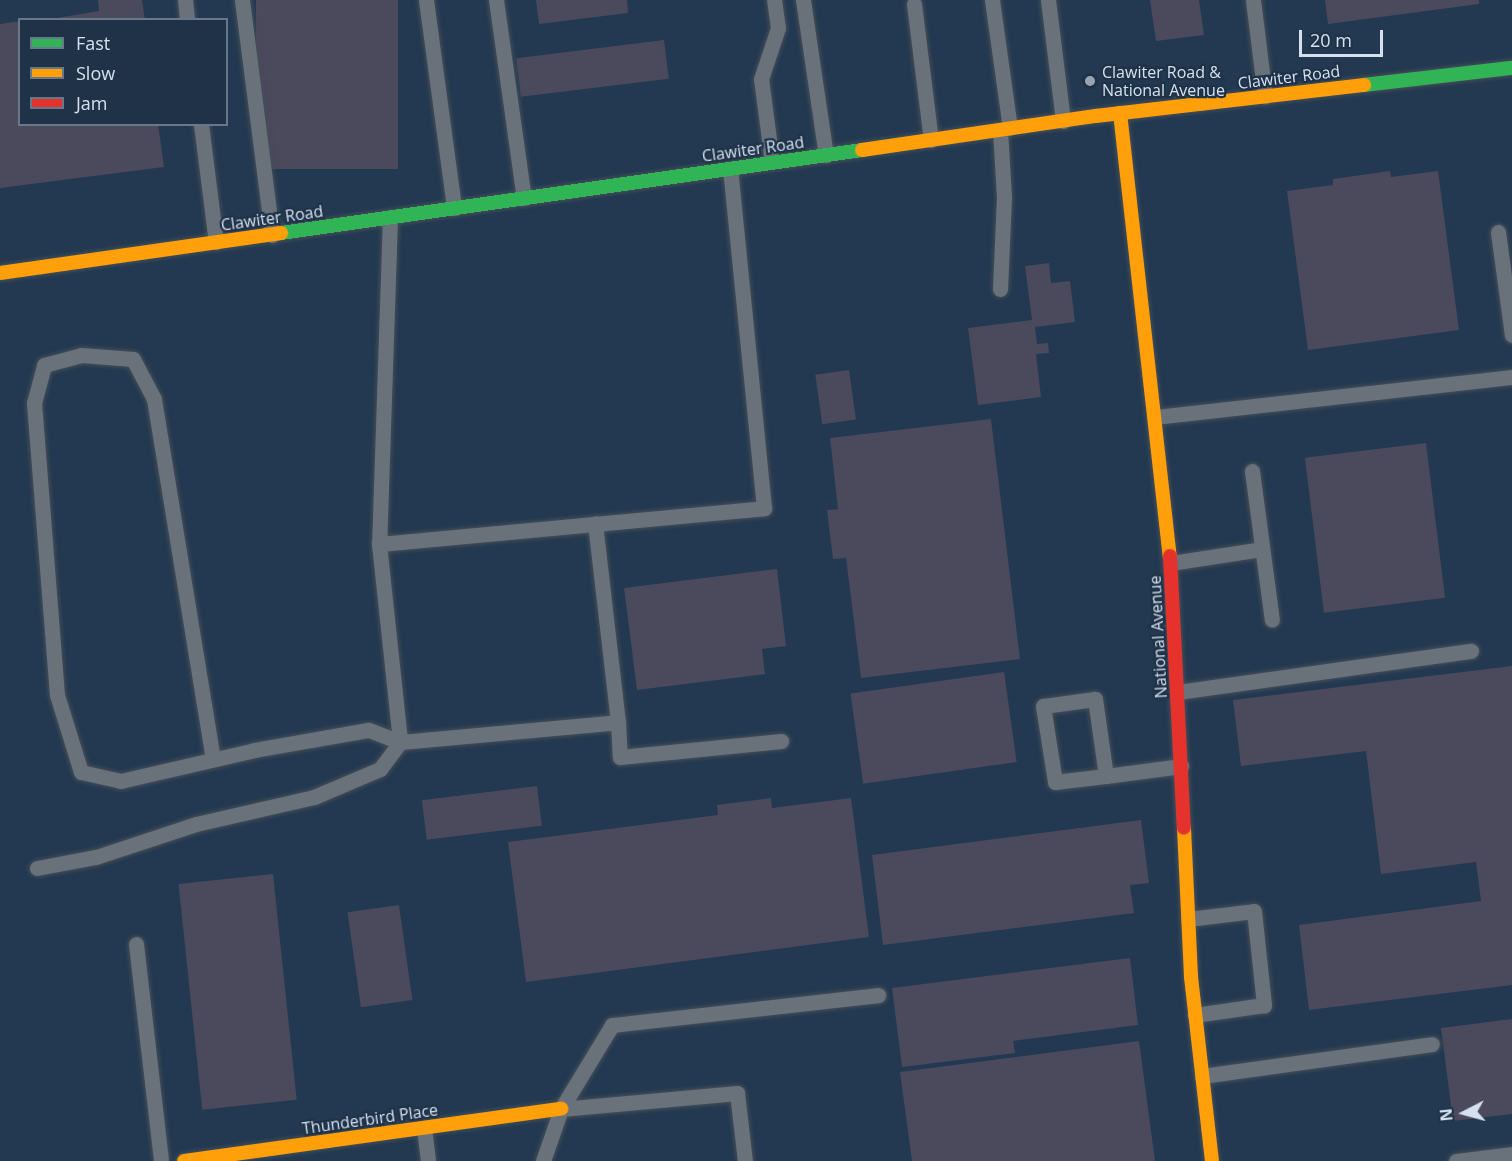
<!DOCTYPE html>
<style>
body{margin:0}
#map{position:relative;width:1512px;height:1161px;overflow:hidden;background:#28333f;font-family:"Open Sans",sans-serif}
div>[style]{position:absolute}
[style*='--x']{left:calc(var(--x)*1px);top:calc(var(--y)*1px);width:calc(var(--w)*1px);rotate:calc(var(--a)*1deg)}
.built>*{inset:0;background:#223951}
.building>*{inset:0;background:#4b495c;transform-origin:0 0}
.roads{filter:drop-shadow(0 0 2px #454e58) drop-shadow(0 0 2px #454e58)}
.lane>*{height:15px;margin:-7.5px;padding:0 7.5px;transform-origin:7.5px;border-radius:7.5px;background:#69717a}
.fast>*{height:14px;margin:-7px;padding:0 7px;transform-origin:7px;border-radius:7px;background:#30b455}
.slow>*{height:14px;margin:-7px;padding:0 7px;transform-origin:7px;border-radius:7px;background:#ff9f0a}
.jam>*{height:14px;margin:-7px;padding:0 7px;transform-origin:7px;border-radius:7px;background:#e5322d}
.dots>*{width:16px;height:16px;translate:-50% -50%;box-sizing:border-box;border:3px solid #1f3248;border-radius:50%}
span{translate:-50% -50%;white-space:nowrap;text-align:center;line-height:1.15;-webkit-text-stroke:4.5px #1f3248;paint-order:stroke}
.poi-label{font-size:16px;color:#d5e1ef}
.left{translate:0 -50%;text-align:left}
.street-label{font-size:16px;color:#d5e1ef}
.legend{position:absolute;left:18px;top:18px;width:210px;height:108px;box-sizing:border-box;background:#1f3248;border:2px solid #68788b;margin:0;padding:8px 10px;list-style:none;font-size:18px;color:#d5e1ef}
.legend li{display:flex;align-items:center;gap:12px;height:30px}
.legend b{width:30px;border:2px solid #68788b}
.north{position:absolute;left:1434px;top:1083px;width:60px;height:60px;-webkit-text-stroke:4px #1f3248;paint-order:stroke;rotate:264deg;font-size:16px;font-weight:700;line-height:24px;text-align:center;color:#d5e1ef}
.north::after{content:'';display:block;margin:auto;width:21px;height:27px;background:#d5e1ef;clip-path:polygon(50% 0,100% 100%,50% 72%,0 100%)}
.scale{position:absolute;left:1299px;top:30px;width:84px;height:27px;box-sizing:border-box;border:3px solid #d5e1ef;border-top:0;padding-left:8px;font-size:18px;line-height:21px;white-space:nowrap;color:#d5e1ef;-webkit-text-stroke:4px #1f3248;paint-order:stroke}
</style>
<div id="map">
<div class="built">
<i style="clip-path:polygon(evenodd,0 0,1512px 0,1512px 1161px,0 1161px,0 0,20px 20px,226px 20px,226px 124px,20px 124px,20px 20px)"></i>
</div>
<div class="building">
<i style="clip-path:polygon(98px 0,142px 0,145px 20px,45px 20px,99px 11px)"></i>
<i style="left:256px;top:0;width:142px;height:169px"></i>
<i style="clip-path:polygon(536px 0,627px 0,628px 13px,539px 24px)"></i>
<i style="clip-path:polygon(1150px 0,1199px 0,1204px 35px,1156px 41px)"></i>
<i style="clip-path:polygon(1325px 0,1479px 0,1479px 4px,1328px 24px)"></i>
<i style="clip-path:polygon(20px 21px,20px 124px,158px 124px,164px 167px,0 188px,0 24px)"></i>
<i style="left:664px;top:40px;width:39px;height:149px;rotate:83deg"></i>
<i style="clip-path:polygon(1390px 171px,1391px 177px,1438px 171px,1459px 330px,1308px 350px,1287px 191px,1333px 185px,1333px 179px)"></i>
<i style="clip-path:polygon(1049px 263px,1051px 283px,1070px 281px,1075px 322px,1035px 327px,1037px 344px,1048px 343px,1049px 353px,1036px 354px,1041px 397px,978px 405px,968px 328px,1032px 320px,1025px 266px)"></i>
<i style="left:849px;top:370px;width:50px;height:34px;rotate:82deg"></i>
<i style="clip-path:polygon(991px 419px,1020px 659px,861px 678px,846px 558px,833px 559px,827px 510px,838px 509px,830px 438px)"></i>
<i style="left:1426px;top:443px;width:156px;height:122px;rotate:83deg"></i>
<i style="clip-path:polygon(777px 569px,786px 646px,762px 649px,765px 674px,637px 690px,624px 588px)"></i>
<i style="clip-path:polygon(1512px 666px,1512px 985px,1309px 1010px,1299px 925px,1481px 901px,1476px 862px,1381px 874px,1366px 751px,1241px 766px,1233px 700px)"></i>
<i style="left:1004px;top:672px;width:91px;height:155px;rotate:82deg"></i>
<i style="left:537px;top:786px;width:40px;height:116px;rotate:83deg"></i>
<i style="clip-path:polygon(771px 798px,772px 808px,851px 798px,869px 937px,526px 982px,508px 842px,718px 815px,717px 805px)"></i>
<i style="clip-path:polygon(1141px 820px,1149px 883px,1130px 885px,1134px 913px,883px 945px,872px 855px)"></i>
<i style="left:273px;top:874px;width:227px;height:95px;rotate:84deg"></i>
<i style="left:399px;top:905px;width:96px;height:52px;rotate:82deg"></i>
<i style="clip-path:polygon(1130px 958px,1138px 1025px,1013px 1041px,1015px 1053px,902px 1067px,892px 988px)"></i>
<i style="clip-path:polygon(1512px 1019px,1512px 1114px,1453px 1121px,1441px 1028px)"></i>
<i style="clip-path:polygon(1139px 1041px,1155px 1161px,912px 1161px,900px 1072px)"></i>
</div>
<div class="roads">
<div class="lane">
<i style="--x:185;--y:0;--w:20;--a:84"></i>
<i style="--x:242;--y:0;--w:237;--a:82.7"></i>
<i style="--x:426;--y:0;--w:210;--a:82.3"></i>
<i style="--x:496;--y:0;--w:200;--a:82"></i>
<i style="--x:803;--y:0;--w:157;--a:81.6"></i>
<i style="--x:992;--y:0;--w:129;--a:82"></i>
<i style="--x:1048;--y:0;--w:122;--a:82.9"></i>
<i style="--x:1253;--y:0;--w:97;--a:82.9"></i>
<i style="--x:914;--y:4;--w:137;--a:82.9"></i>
<i style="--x:201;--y:124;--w:119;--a:82.8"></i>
<i style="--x:772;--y:162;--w:84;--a:-97.5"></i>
<i style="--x:761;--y:79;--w:54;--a:-71.6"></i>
<i style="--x:778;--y:28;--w:28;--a:-98"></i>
<i style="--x:390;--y:217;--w:327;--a:91.9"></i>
<i style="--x:379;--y:544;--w:387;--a:-5.3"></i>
<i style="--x:764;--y:508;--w:341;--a:-95.7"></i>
<i style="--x:1498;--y:232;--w:104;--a:82.3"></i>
<i style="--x:1000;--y:289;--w:92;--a:-87.5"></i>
<i style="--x:1004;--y:197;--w:67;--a:-93.4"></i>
<i style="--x:1155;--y:417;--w:359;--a:-6.4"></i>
<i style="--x:1252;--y:471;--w:150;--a:82.4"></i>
<i style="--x:379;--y:544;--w:199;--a:83.9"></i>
<i style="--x:400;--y:742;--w:219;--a:-5.2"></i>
<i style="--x:618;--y:722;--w:200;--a:-96.6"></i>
<i style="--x:1171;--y:563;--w:92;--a:-8.7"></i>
<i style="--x:1178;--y:692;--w:296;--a:-8"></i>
<i style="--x:618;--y:722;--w:35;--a:87"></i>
<i style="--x:620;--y:757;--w:162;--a:-5.7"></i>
<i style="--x:1106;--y:776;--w:78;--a:-98.1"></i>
<i style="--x:1095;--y:699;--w:52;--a:172.3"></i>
<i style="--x:1043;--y:706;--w:77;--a:81"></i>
<i style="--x:1055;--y:782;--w:51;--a:-6.7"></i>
<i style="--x:1106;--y:776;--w:76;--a:-7.6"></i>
<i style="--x:37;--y:868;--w:60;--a:-10.6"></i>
<i style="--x:96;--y:857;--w:105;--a:-18.3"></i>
<i style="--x:196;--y:824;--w:121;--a:-12.9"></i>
<i style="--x:314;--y:797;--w:72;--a:-23"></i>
<i style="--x:380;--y:769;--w:34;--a:-53"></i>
<i style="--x:400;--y:742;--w:34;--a:-159"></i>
<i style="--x:368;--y:730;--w:115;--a:170"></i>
<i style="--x:255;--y:750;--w:138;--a:167"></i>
<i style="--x:121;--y:781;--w:41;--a:-167.3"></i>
<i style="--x:81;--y:772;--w:81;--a:-107.3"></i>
<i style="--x:57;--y:695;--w:293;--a:-94.5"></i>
<i style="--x:34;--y:403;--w:39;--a:-75"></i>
<i style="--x:44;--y:365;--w:38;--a:-15"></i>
<i style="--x:81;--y:355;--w:52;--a:4.4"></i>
<i style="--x:133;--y:359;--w:45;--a:62.3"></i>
<i style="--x:154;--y:399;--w:365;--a:80.7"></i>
<i style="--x:1188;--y:919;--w:66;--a:-6.9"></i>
<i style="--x:1254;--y:911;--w:95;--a:83.9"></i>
<i style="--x:1264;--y:1005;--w:70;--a:171.8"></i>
<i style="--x:136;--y:944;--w:218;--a:83.4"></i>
<i style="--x:1202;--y:1076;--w:232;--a:-7.9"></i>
<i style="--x:561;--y:1109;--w:177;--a:-5.2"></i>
<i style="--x:737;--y:1093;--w:68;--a:83.3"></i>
<i style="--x:424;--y:1128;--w:33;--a:83"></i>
<i style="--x:543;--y:1161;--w:55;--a:-70.9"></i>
<i style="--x:561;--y:1109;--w:98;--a:-58.7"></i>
<i style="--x:612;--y:1025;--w:268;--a:-6.4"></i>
<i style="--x:1456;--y:1161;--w:56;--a:-7.1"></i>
</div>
<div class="fast">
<i style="--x:1364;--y:85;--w:149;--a:-6.6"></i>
<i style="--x:281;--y:233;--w:587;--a:-8.13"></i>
</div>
<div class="slow">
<i style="--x:1120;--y:113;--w:446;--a:83.6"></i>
<i style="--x:862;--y:150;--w:236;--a:-8.3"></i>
<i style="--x:1096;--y:116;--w:270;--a:-6.6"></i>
<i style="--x:0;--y:273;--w:284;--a:-8.1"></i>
<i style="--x:1184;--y:828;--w:149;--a:87.3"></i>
<i style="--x:1191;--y:977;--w:185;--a:83.5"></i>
<i style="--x:184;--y:1161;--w:381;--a:-7.9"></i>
</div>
<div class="jam">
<i style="--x:1170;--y:556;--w:272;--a:87.1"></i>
</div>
</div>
<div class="dots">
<i style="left:1090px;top:81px;background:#98a4b1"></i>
</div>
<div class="poi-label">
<span class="left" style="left:1102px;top:81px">Clawiter Road &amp;<br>National Avenue</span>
</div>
<div class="street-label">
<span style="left:1289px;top:77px;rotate:-7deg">Clawiter Road</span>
<span style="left:753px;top:149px;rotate:-8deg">Clawiter Road</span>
<span style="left:272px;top:218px;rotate:-8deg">Clawiter Road</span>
<span style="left:1158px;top:637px;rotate:-93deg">National Avenue</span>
<span style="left:370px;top:1119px;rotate:-8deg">Thunderbird Place</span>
</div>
<ul class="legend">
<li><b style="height:8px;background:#30b455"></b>Fast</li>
<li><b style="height:8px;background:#ff9f0a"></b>Slow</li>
<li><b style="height:8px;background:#e5322d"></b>Jam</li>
</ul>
<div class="north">N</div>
<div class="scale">20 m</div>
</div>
